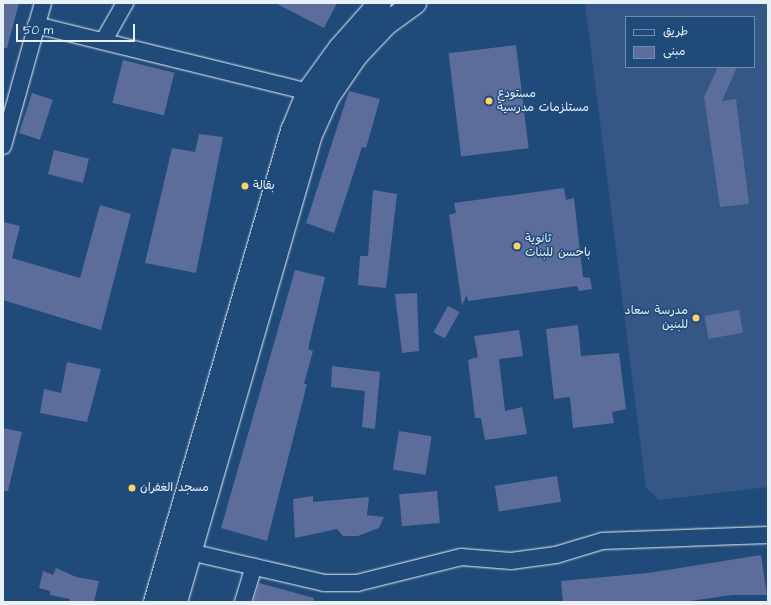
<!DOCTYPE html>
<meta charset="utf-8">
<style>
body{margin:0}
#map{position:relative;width:771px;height:605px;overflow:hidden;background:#1f4a7a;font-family:"Architects Daughter","Playpen Sans Arabic",sans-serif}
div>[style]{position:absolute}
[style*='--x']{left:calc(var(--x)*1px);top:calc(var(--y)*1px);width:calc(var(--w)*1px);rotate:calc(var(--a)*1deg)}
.built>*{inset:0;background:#355786}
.building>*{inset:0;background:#5c6d9c;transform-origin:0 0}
.roads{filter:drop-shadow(0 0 1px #e8f1f8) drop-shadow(0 0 1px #e8f1f8)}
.minor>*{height:16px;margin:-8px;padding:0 8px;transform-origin:8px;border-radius:8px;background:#1f4a7a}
.highway>*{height:22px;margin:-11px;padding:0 11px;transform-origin:11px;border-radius:11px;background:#1f4a7a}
.dots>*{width:11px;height:11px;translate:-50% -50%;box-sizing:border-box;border:2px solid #1f4a7a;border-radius:50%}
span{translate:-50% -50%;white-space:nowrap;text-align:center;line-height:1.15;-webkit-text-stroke:3px #1f4a7a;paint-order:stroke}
.poi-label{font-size:12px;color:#e8f1f8}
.left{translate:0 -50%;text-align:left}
.right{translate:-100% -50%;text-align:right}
.frame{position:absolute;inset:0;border:4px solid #e8f1f8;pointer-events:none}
.legend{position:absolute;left:625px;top:16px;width:130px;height:52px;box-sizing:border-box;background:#1f4a7a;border:1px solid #6f8dac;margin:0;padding:5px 7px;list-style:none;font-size:12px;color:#e8f1f8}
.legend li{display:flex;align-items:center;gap:8px;height:20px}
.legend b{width:20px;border:1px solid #6f8dac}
.scale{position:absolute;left:16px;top:24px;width:119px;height:18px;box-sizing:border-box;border:2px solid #e8f1f8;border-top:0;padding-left:5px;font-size:12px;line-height:14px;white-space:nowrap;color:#e8f1f8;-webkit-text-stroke:3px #1f4a7a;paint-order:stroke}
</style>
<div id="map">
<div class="built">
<i style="clip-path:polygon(evenodd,585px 3px,768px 3px,768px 487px,659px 500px,646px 488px,585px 3px,626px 17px,754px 17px,754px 67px,626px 67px,626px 17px)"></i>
</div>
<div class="building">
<i style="clip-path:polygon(3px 3px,19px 3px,7px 48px,3px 48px)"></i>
<i style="clip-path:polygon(275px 3px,337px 3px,324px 28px)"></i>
<i style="left:516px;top:45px;width:104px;height:68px;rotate:83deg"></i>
<i style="left:123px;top:60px;width:53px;height:44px;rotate:14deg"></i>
<i style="clip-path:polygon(718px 67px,737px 67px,722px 101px,736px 99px,749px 204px,720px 207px,704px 97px)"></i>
<i style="clip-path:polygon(349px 91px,380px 99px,366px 148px,362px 147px,334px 233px,306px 223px)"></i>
<i style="left:32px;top:93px;width:22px;height:42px;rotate:18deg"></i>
<i style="clip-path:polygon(199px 134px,223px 137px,196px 273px,145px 263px,172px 148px,195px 152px)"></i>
<i style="left:54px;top:150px;width:36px;height:25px;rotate:14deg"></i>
<i style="clip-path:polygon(564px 188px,566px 200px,574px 198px,583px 277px,590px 278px,592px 289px,579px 291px,577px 286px,468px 301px,467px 295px,462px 305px,449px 215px,456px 213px,454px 203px)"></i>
<i style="clip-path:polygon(373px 190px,397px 194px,386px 288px,358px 285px,360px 256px,368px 256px)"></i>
<i style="clip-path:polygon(100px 205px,131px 214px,101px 330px,3px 300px,3px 222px,20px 226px,12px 258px,80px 278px)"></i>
<i style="clip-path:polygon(295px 270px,325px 277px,308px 349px,313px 351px,304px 384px,307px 384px,267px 541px,221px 528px)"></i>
<i style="clip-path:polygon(417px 293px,419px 351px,402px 353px,395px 294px)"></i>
<i style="left:448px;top:306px;width:13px;height:30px;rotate:29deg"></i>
<i style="left:739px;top:310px;width:23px;height:35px;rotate:80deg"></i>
<i style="clip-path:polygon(578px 325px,581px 356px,619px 353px,626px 409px,612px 412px,614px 423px,573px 428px,570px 397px,554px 399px,546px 329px)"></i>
<i style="clip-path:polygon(519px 330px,523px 356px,499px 359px,505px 411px,522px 407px,527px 434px,485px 440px,481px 418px,475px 418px,468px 360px,478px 357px,474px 336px)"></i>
<i style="clip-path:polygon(67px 362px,101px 369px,87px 422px,40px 413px,44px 389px,61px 393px)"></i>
<i style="clip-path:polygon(332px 366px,380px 372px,375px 429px,362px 427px,365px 391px,331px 387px)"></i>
<i style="clip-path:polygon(3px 428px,22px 432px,8px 491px,3px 491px)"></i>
<i style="left:399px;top:431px;width:33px;height:39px;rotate:9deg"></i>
<i style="left:557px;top:476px;width:26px;height:63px;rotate:81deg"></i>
<i style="left:437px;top:491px;width:32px;height:38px;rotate:85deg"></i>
<i style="clip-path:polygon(313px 496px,313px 502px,369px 497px,367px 515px,384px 517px,379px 528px,358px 536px,343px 536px,337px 529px,295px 538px,293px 499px)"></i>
<i style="clip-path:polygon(761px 555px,767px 595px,732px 595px,683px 602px,563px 602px,561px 581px,648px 573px)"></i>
<i style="clip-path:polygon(56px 568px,76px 577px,99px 581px,94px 602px,69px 602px,70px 599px,50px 595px,50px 591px,39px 588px,43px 571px,53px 575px)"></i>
<i style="clip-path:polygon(259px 583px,314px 598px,314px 602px,253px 602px)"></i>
</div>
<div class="roads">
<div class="minor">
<i style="--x:36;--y:25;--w:280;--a:13.8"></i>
<i style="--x:104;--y:40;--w:43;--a:-60.4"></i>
<i style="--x:3;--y:146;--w:148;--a:-74.4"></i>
<i style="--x:190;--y:552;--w:138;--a:13"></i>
<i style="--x:324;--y:583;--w:33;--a:0"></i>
<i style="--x:357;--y:583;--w:107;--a:-14"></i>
<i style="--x:461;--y:557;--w:50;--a:4.6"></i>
<i style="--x:511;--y:561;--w:45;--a:-7.6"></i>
<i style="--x:556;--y:555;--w:48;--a:-16.9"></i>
<i style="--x:602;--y:541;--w:166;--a:-2.1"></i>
<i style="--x:243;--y:602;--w:37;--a:-73"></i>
</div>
<div class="highway">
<i style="--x:155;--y:602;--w:491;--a:-73.8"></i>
<i style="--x:292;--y:131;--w:42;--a:-67.7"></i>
<i style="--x:308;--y:92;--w:54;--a:-54"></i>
<i style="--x:340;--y:48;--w:60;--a:-48.4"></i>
<i style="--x:176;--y:602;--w:484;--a:-73.9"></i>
<i style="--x:310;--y:137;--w:44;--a:-65.8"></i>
<i style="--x:328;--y:97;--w:50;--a:-55.7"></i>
<i style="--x:356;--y:56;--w:44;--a:-46.8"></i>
<i style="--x:386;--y:24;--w:36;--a:-36"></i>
</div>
</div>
<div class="dots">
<i style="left:489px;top:101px;background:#ffd166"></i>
<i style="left:245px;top:186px;background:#ffd166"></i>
<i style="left:517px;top:246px;background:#ffd166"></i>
<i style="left:696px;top:318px;background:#ffd166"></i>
<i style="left:132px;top:488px;background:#ffd166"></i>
</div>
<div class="poi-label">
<span class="left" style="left:497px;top:101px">مستودع<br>مستلزمات مدرسية</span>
<span class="left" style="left:253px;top:186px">بقالة</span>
<span class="left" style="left:525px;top:246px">ثانوية<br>باحسن للبنات</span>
<span class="right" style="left:688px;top:318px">مدرسة سعاد<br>للبنين</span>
<span class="left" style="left:140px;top:488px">مسجد الغفران</span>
</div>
<div class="frame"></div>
<ul class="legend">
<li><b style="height:5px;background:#1f4a7a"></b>طريق</li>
<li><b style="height:11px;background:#5c6d9c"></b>مبنى</li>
</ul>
<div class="scale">50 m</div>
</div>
